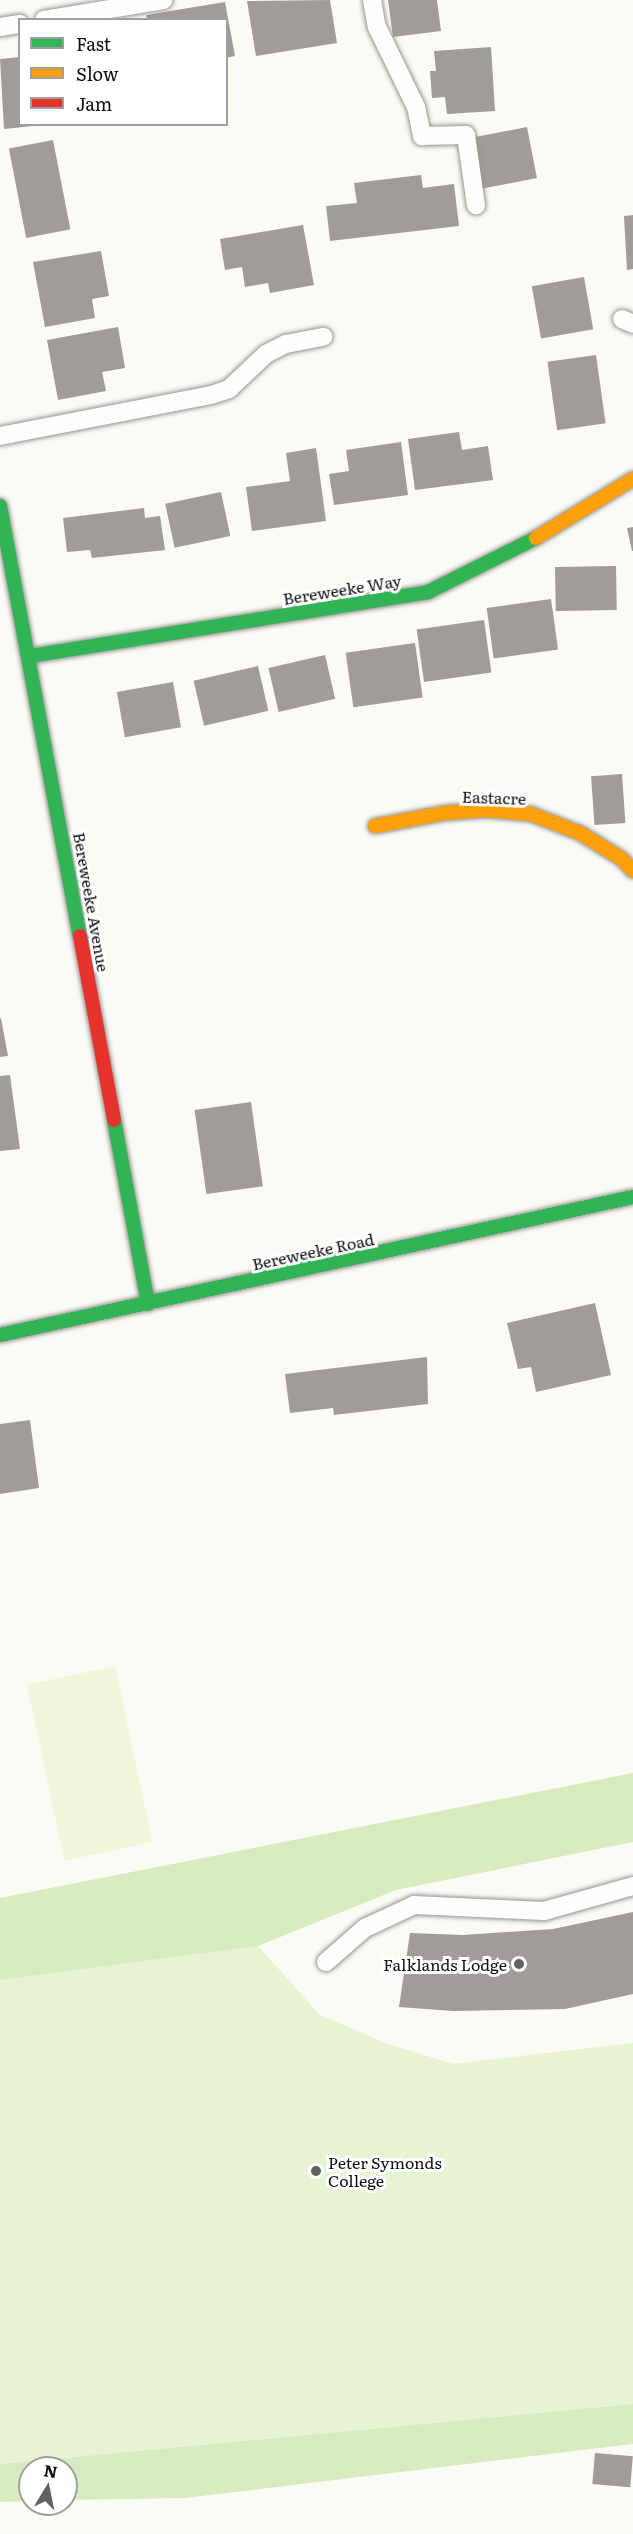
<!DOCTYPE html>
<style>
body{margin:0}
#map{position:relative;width:633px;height:2534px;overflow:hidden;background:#fcfaf4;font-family:Literata,serif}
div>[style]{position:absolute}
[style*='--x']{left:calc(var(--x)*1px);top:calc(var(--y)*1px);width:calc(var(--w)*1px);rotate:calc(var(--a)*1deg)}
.green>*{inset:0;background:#e7f3d2}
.forest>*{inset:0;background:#d8ebc0}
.pitch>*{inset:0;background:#f0f6dc;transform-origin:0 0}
.building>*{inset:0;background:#9f9c99;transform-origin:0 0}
.roads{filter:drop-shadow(0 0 2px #969592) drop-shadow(0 0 2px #969592)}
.lane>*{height:18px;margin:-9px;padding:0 9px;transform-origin:9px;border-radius:9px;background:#fffefd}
.fast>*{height:14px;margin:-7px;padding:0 7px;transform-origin:7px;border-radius:7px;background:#30b455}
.slow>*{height:14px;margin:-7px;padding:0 7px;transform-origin:7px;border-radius:7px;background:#ff9f0a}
.jam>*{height:14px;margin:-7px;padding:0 7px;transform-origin:7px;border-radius:7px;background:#e5322d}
.dots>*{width:16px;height:16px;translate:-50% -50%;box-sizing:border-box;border:3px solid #fff;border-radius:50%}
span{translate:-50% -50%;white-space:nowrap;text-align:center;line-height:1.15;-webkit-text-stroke:6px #fff;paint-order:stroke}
.street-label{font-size:16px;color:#0f0f0f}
.poi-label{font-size:16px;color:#0f0f0f}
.right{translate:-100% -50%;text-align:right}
.left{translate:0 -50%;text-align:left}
.legend{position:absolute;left:18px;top:18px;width:210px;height:108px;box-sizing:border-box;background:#fff;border:2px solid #9f9f9f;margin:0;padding:8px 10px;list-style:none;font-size:18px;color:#0f0f0f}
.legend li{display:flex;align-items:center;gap:12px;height:30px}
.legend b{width:30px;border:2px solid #9f9f9f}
.north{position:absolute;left:18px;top:2456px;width:60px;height:60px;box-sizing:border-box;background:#fff;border:2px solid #9f9f9f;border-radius:50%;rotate:10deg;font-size:16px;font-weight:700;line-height:24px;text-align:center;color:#0f0f0f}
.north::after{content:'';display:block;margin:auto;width:21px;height:27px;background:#62615f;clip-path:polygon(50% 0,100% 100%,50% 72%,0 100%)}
</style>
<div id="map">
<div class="green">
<i style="clip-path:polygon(258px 1946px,320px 2015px,388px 2044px,453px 2064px,633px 2043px,633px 2404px,0 2464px,0 1980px)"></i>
</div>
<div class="forest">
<i style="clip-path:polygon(633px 1773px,633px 1842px,396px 1890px,258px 1946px,0 1980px,0 1898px)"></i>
<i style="clip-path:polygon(633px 2404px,633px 2444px,185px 2498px,66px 2500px,66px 2468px,30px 2468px,30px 2501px,0 2502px,0 2464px)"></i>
</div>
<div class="pitch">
<i style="left:115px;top:1666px;width:180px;height:90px;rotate:78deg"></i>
</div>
<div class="building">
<i style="clip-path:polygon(330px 0,337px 43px,256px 56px,247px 1px)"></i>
<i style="clip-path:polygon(388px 0,437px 0,441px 31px,393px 37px)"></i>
<i style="clip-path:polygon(225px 2px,235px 56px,226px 58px,226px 20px,147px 20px,146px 15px)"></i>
<i style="clip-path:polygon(491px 47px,495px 111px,447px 114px,445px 97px,432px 98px,430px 71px,436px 71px,434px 51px)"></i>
<i style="clip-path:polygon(20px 57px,20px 124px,33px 126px,4px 129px,0 59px)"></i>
<i style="left:527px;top:127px;width:52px;height:58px;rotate:79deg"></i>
<i style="left:53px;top:140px;width:91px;height:45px;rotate:79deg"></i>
<i style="clip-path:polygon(421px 175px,423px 188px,454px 184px,459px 226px,330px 241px,326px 206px,357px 203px,354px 183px)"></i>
<i style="clip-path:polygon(633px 215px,633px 269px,627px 270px,624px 216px)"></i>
<i style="clip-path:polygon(303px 225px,314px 285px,270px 293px,268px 283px,245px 287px,242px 267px,225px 270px,220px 239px)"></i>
<i style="clip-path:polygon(101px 251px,109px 296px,92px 299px,95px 318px,45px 327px,33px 262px)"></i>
<i style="left:584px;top:277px;width:53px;height:53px;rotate:80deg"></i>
<i style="clip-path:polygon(118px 327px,125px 368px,102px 372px,106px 391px,58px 400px,47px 340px)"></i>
<i style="left:596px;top:355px;width:69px;height:49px;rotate:82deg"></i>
<i style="clip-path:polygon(459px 432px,462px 450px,488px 446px,493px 480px,415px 490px,408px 439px)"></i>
<i style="clip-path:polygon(401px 442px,408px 495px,334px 505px,329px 474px,349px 471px,346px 450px)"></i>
<i style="clip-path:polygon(316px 448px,326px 521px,252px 531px,246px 487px,290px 481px,286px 453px)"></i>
<i style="left:221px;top:492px;width:45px;height:57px;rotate:78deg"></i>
<i style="clip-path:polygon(144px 508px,145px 518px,160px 516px,165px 550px,92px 558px,90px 550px,67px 552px,63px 518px)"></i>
<i style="clip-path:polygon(633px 527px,633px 551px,632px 551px,627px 528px)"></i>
<i style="left:616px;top:566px;width:44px;height:61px;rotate:89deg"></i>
<i style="left:551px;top:599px;width:51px;height:65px;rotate:82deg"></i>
<i style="left:484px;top:620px;width:53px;height:68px;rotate:82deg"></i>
<i style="left:415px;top:643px;width:55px;height:70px;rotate:82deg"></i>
<i style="left:325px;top:655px;width:45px;height:58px;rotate:77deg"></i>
<i style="left:258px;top:666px;width:46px;height:66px;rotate:77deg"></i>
<i style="left:173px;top:682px;width:46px;height:57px;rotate:80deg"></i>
<i style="left:622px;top:774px;width:49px;height:31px;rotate:86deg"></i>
<i style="clip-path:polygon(1px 1018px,8px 1056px,0 1057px,0 1019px)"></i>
<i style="clip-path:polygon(10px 1075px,20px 1149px,0 1151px,0 1076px)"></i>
<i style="left:251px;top:1102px;width:85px;height:57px;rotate:82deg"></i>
<i style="clip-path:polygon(595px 1303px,611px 1375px,536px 1392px,531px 1367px,518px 1369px,507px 1323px)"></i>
<i style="clip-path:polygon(427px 1357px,428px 1404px,334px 1415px,333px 1408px,290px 1413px,285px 1374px)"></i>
<i style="clip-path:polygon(30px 1420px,39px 1488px,0 1494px,0 1424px)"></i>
<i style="clip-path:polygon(633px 1912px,633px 1994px,565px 2009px,453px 2011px,399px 2007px,410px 1933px,463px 1935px,553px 1929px)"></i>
<i style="left:595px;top:2453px;width:38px;height:31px;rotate:5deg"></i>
</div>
<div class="roads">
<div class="lane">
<i style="--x:372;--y:0;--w:27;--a:80"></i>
<i style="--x:377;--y:27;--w:89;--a:64"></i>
<i style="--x:416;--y:107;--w:30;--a:78"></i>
<i style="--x:422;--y:136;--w:44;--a:-1.3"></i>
<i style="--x:466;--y:135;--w:71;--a:81.9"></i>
<i style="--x:44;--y:20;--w:121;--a:-9.5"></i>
<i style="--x:0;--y:27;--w:20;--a:-9"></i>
<i style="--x:622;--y:319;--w:12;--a:24"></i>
<i style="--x:0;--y:436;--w:215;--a:-11"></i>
<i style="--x:211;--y:395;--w:19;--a:-18"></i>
<i style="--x:229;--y:389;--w:51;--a:-43.4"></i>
<i style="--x:266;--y:354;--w:22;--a:-27"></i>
<i style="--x:286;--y:344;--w:38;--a:-11"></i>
<i style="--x:326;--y:1962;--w:52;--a:-41.1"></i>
<i style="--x:365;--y:1928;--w:54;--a:-25.1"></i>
<i style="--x:414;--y:1905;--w:130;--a:2.6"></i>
<i style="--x:544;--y:1911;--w:92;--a:-15.7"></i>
</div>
<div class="fast">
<i style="--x:0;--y:506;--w:437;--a:79.5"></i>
<i style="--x:30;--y:656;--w:403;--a:-9.1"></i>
<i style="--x:428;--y:592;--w:121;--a:-26.6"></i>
<i style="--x:114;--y:1120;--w:187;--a:79.5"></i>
<i style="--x:0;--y:1335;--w:648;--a:-12.3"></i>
</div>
<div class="slow">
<i style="--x:536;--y:538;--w:114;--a:-31.3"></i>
<i style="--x:375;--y:826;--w:70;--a:-10.7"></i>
<i style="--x:444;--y:813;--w:42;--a:-4.1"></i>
<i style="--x:486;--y:810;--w:45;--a:5.1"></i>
<i style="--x:531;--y:814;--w:53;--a:21.2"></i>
<i style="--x:580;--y:833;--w:49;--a:31.8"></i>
<i style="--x:622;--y:859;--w:16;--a:47"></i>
</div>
<div class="jam">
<i style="--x:80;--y:936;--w:187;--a:79.5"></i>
</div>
</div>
<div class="dots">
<i style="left:519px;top:1964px;background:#62615f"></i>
<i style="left:316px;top:2171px;background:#62615f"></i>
</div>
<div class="street-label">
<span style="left:342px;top:589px;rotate:-9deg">Bereweeke Way</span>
<span style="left:494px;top:797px;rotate:2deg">Eastacre</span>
<span style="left:92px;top:902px;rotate:80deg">Bereweeke Avenue</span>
<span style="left:313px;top:1251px;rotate:-12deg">Bereweeke Road</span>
</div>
<div class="poi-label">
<span class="right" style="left:507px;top:1964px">Falklands Lodge</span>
<span class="left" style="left:328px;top:2171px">Peter Symonds<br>College</span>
</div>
<ul class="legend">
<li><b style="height:8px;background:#30b455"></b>Fast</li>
<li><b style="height:8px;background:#ff9f0a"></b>Slow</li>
<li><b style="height:8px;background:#e5322d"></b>Jam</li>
</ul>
<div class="north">N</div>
</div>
